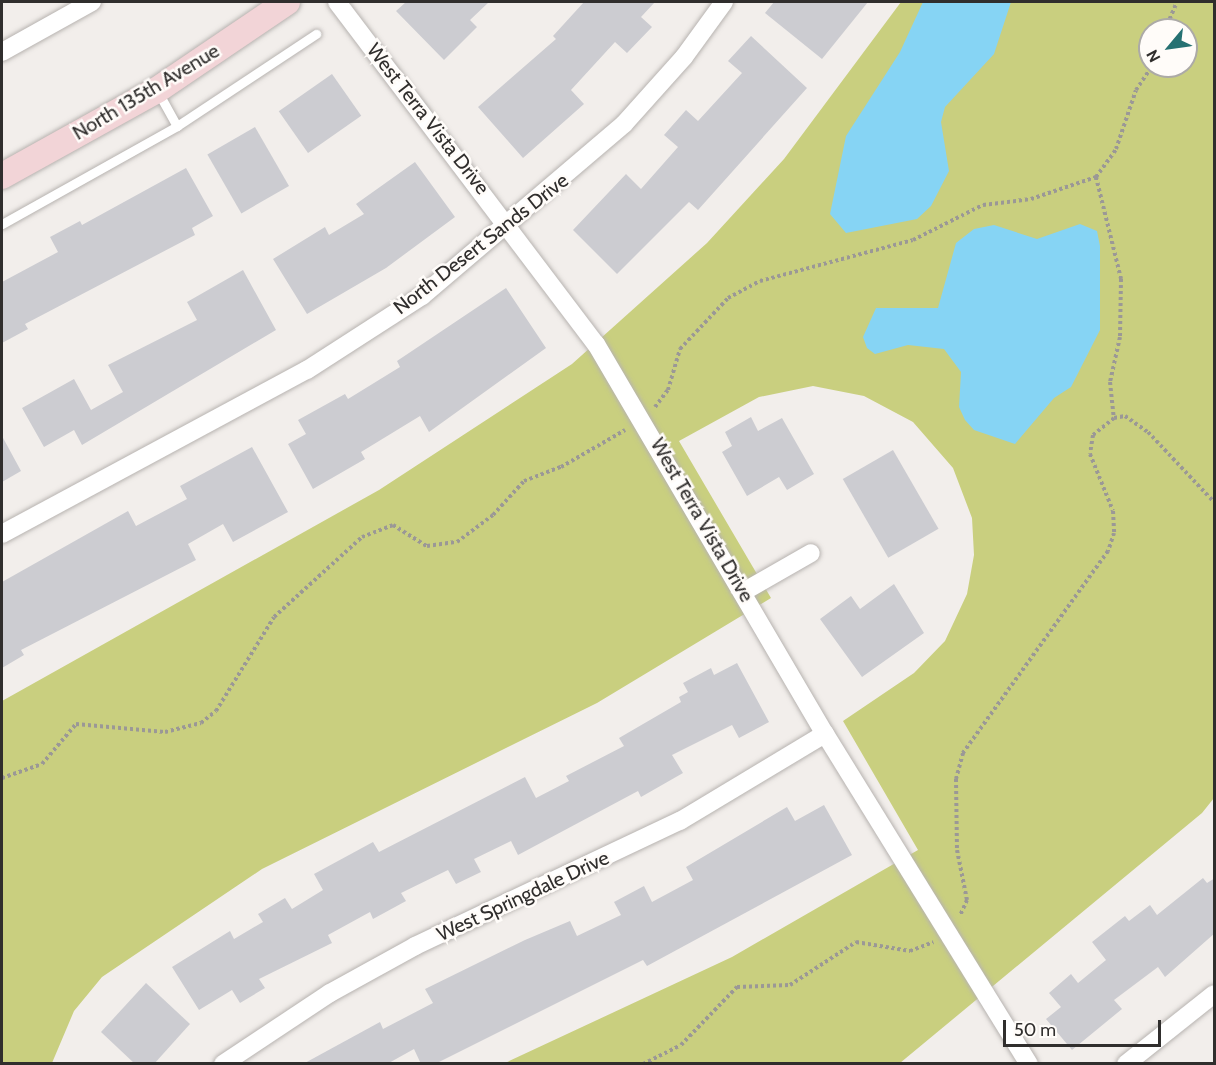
<!DOCTYPE html>
<style>
body{margin:0}
#map{position:relative;width:1216px;height:1065px;overflow:hidden;background:#f2eeeb;font-family:Cabin,sans-serif}
div>[style]{position:absolute}
[style*='--x']{left:calc(var(--x)*1px);top:calc(var(--y)*1px);width:calc(var(--w)*1px);rotate:calc(var(--a)*1deg)}
.green>*{inset:0;background:#c9cf7f}
.water>*{inset:0;background:#86d4f4}
.building>*{inset:0;background:#ccccd1;transform-origin:0 0}
.path>*{height:4px;margin-top:-2px;transform-origin:0;background:repeating-linear-gradient(90deg,#9b9896 0 3px,transparent 0 6px)}
.roads{filter:drop-shadow(0 0 2px #b7b3b0) drop-shadow(0 0 2px #b7b3b0)}
.lane>*{height:9px;margin:-4.5px;padding:0 4.5px;transform-origin:4.5px;border-radius:4.5px;background:#fff}
.street>*{height:18px;margin:-9px;padding:0 9px;transform-origin:9px;border-radius:9px;background:#fff}
.secondary>*{height:26px;margin:-13px;padding:0 13px;transform-origin:13px;border-radius:13px;background:#f2d4d7}
span{translate:-50% -50%;white-space:nowrap;text-align:center;line-height:1.15;-webkit-text-stroke:5px #fffcf9;paint-order:stroke}
.street-label{font-size:20px;color:#302e2d}
.frame{position:absolute;inset:0;border:3px solid #302e2d;pointer-events:none}
.north{position:absolute;left:1138px;top:18px;width:60px;height:60px;box-sizing:border-box;background:#fffcf9;border:2px solid #acaaa7;border-radius:50%;rotate:241deg;font-size:16px;font-weight:700;line-height:24px;text-align:center;color:#302e2d}
.north::after{content:'';display:block;margin:auto;width:21px;height:27px;background:#267172;clip-path:polygon(50% 0,100% 100%,50% 72%,0 100%)}
.scale{position:absolute;left:1003px;top:1020px;width:158px;height:27px;box-sizing:border-box;border:3px solid #302e2d;border-top:0;padding-left:8px;font-size:18px;line-height:21px;white-space:nowrap;color:#302e2d;-webkit-text-stroke:4px #fffcf9;paint-order:stroke}
</style>
<div id="map">
<div class="green">
<i style="clip-path:polygon(evenodd,901px 2px,1214px 2px,1214px 798px,1202px 813px,900px 1063px,505px 1063px,732px 957px,918px 850px,843px 721px,914px 673px,945px 641px,967px 594px,974px 555px,972px 518px,953px 468px,913px 422px,864px 396px,813px 386px,759px 397px,679px 441px,771px 598px,597px 703px,262px 869px,102px 977px,74px 1011px,52px 1063px,2px 1063px,2px 701px,379px 490px,572px 364px,707px 243px,784px 159px,901px 2px,1150px 30px,1186px 30px,1186px 66px,1150px 66px,1150px 30px)"></i>
</div>
<div class="water">
<i style="clip-path:polygon(923px 2px,1011px 2px,994px 54px,945px 107px,941px 122px,949px 171px,931px 206px,917px 219px,846px 233px,830px 214px,846px 136px,900px 52px)"></i>
<i style="clip-path:polygon(1080px 224px,1097px 231px,1100px 246px,1100px 330px,1071px 387px,1054px 398px,1015px 444px,974px 430px,965px 420px,959px 407px,961px 372px,944px 349px,908px 345px,875px 354px,867px 348px,863px 337px,876px 308px,938px 308px,956px 243px,974px 229px,994px 225px,1037px 239px)"></i>
</div>
<div class="building">
<i style="clip-path:polygon(406px 2px,489px 2px,470px 20px,477px 27px,444px 60px,396px 11px)"></i>
<i style="clip-path:polygon(584px 2px,655px 2px,641px 17px,652px 27px,627px 53px,615px 42px,571px 90px,584px 104px,523px 158px,478px 107px,556px 39px,553px 36px)"></i>
<i style="clip-path:polygon(774px 2px,868px 2px,822px 59px,765px 13px)"></i>
<i style="clip-path:polygon(751px 36px,807px 88px,698px 210px,689px 202px,617px 274px,573px 230px,626px 174px,641px 189px,678px 147px,664px 135px,686px 110px,698px 121px,742px 73px,728px 61px)"></i>
<i style="left:332px;top:74px;width:51px;height:65px;rotate:55deg"></i>
<i style="left:255px;top:127px;width:68px;height:55px;rotate:60deg"></i>
<i style="clip-path:polygon(415px 162px,455px 217px,386px 268px,307px 314px,273px 259px,325px 227px,329px 235px,364px 214px,356px 204px)"></i>
<i style="clip-path:polygon(186px 168px,213px 216px,192px 228px,195px 235px,25px 324px,28px 329px,2px 343px,2px 282px,58px 252px,50px 237px,80px 221px,82px 225px)"></i>
<i style="clip-path:polygon(243px 270px,276px 330px,82px 445px,74px 430px,44px 447px,22px 408px,74px 379px,91px 410px,123px 392px,108px 365px,197px 320px,187px 302px)"></i>
<i style="clip-path:polygon(506px 288px,546px 348px,429px 432px,420px 416px,361px 452px,365px 459px,313px 489px,288px 444px,306px 434px,298px 420px,345px 394px,348px 399px,400px 367px,397px 361px)"></i>
<i style="clip-path:polygon(751px 417px,758px 431px,782px 418px,814px 474px,787px 490px,779px 477px,747px 496px,722px 452px,732px 446px,725px 432px)"></i>
<i style="clip-path:polygon(2px 436px,21px 471px,2px 482px)"></i>
<i style="clip-path:polygon(252px 447px,288px 512px,233px 542px,223px 524px,188px 544px,196px 560px,21px 650px,24px 655px,2px 668px,2px 582px,128px 511px,136px 526px,187px 499px,180px 486px)"></i>
<i style="left:893px;top:450px;width:91px;height:58px;rotate:60deg"></i>
<i style="clip-path:polygon(894px 584px,924px 633px,862px 677px,820px 619px,851px 596px,860px 609px)"></i>
<i style="clip-path:polygon(737px 663px,769px 722px,739px 738px,732px 725px,672px 755px,683px 773px,641px 797px,638px 791px,518px 855px,511px 841px,474px 859px,481px 872px,456px 884px,448px 870px,401px 893px,406px 901px,373px 919px,370px 912px,328px 935px,332px 943px,259px 979px,265px 988px,240px 1003px,232px 990px,199px 1010px,172px 967px,230px 931px,234px 939px,263px 922px,258px 914px,285px 898px,292px 909px,323px 890px,314px 874px,373px 842px,379px 852px,525px 777px,536px 798px,569px 781px,566px 776px,624px 746px,619px 738px,681px 702px,679px 697px,688px 692px,683px 683px,711px 668px,714px 675px)"></i>
<i style="clip-path:polygon(824px 805px,852px 855px,647px 966px,643px 960px,435px 1064px,421px 1064px,414px 1049px,387px 1064px,303px 1064px,380px 1022px,383px 1029px,433px 1003px,425px 989px,525px 940px,570px 921px,577px 936px,621px 915px,614px 902px,644px 886px,652px 902px,693px 880px,686px 867px,787px 807px,795px 821px)"></i>
<i style="clip-path:polygon(1203px 878px,1207px 883px,1215px 878px,1215px 933px,1165px 977px,1158px 967px,1114px 1000px,1122px 1009px,1072px 1050px,1046px 1019px,1061px 1007px,1049px 993px,1071px 974px,1078px 983px,1106px 960px,1092px 942px,1125px 916px,1129px 921px,1150px 905px,1157px 915px)"></i>
<i style="clip-path:polygon(146px 983px,190px 1024px,154px 1064px,135px 1064px,101px 1032px)"></i>
</div>
<div class="path">
<i style="--x:1165;--y:30;--w:30;--a:-67"></i>
<i style="--x:1096;--y:177;--w:34;--a:-54"></i>
<i style="--x:1116;--y:149;--w:62;--a:-71.3"></i>
<i style="--x:1136;--y:90;--w:29;--a:-56"></i>
<i style="--x:655;--y:407;--w:21;--a:-53"></i>
<i style="--x:668;--y:390;--w:43;--a:-73.7"></i>
<i style="--x:680;--y:349;--w:70;--a:-46.7"></i>
<i style="--x:728;--y:298;--w:36;--a:-28"></i>
<i style="--x:760;--y:281;--w:158;--a:-15"></i>
<i style="--x:913;--y:240;--w:78;--a:-26.6"></i>
<i style="--x:983;--y:205;--w:48;--a:-7.1"></i>
<i style="--x:1031;--y:199;--w:69;--a:-18.7"></i>
<i style="--x:1096;--y:177;--w:105;--a:76.2"></i>
<i style="--x:1121;--y:279;--w:58;--a:91"></i>
<i style="--x:1120;--y:337;--w:46;--a:102.5"></i>
<i style="--x:1110;--y:382;--w:36;--a:84"></i>
<i style="--x:1114;--y:418;--w:27;--a:141"></i>
<i style="--x:1093;--y:435;--w:19;--a:99"></i>
<i style="--x:1090;--y:454;--w:61;--a:68"></i>
<i style="--x:1113;--y:511;--w:22;--a:87"></i>
<i style="--x:1114;--y:533;--w:19;--a:108"></i>
<i style="--x:1108;--y:551;--w:249;--a:125.7"></i>
<i style="--x:963;--y:753;--w:27;--a:105"></i>
<i style="--x:956;--y:779;--w:71;--a:89.2"></i>
<i style="--x:957;--y:850;--w:51;--a:78.7"></i>
<i style="--x:967;--y:900;--w:17;--a:114"></i>
<i style="--x:1114;--y:418;--w:11;--a:-10"></i>
<i style="--x:1125;--y:416;--w:28;--a:35"></i>
<i style="--x:1148;--y:432;--w:96;--a:46.7"></i>
<i style="--x:2;--y:778;--w:42;--a:-19.3"></i>
<i style="--x:42;--y:764;--w:52;--a:-49.6"></i>
<i style="--x:76;--y:724;--w:89;--a:5.1"></i>
<i style="--x:165;--y:732;--w:37;--a:-14"></i>
<i style="--x:201;--y:723;--w:19;--a:-39"></i>
<i style="--x:216;--y:711;--w:110;--a:-58.3"></i>
<i style="--x:274;--y:617;--w:119;--a:-42.3"></i>
<i style="--x:362;--y:537;--w:33;--a:-21"></i>
<i style="--x:393;--y:525;--w:40;--a:32"></i>
<i style="--x:427;--y:546;--w:30;--a:-8"></i>
<i style="--x:457;--y:542;--w:45;--a:-36.9"></i>
<i style="--x:493;--y:515;--w:46;--a:-47.6"></i>
<i style="--x:524;--y:481;--w:40;--a:-21"></i>
<i style="--x:561;--y:467;--w:74;--a:-30"></i>
<i style="--x:643;--y:1064;--w:42;--a:-26.6"></i>
<i style="--x:681;--y:1045;--w:81;--a:-46"></i>
<i style="--x:737;--y:987;--w:53;--a:-2.2"></i>
<i style="--x:790;--y:985;--w:79;--a:-33.1"></i>
<i style="--x:856;--y:942;--w:55;--a:9.5"></i>
<i style="--x:910;--y:951;--w:25;--a:-21"></i>
</div>
<div class="roads">
<div class="lane">
<i style="--x:158;--y:92;--w:39;--a:61"></i>
<i style="--x:2;--y:224;--w:201;--a:-29.2"></i>
<i style="--x:177;--y:126;--w:167;--a:-33.5"></i>
</div>
<div class="street">
<i style="--x:337;--y:2;--w:429;--a:52.9"></i>
<i style="--x:596;--y:344;--w:452;--a:59.6"></i>
<i style="--x:825;--y:734;--w:388;--a:58.3"></i>
<i style="--x:2;--y:52;--w:103;--a:-29.1"></i>
<i style="--x:2;--y:534;--w:346;--a:-28.3"></i>
<i style="--x:307;--y:370;--w:137;--a:-32.8"></i>
<i style="--x:422;--y:296;--w:265;--a:-40.4"></i>
<i style="--x:624;--y:124;--w:90;--a:-48.2"></i>
<i style="--x:684;--y:57;--w:68;--a:-54"></i>
<i style="--x:743;--y:592;--w:78;--a:-29.8"></i>
<i style="--x:223;--y:1064;--w:128;--a:-33.6"></i>
<i style="--x:330;--y:993;--w:97;--a:-28.9"></i>
<i style="--x:415;--y:946;--w:293;--a:-25.3"></i>
<i style="--x:680;--y:821;--w:169;--a:-31"></i>
<i style="--x:1126;--y:1064;--w:112;--a:-38.5"></i>
</div>
<div class="secondary">
<i style="--x:2;--y:176;--w:177;--a:-29"></i>
<i style="--x:157;--y:90;--w:157;--a:-34.1"></i>
</div>
</div>
<div class="street-label">
<span style="left:146px;top:92px;rotate:-31deg">North 135th Avenue</span>
<span style="left:428px;top:119px;rotate:52deg">West Terra Vista Drive</span>
<span style="left:481px;top:244px;rotate:-38deg">North Desert Sands Drive</span>
<span style="left:702px;top:520px;rotate:60deg">West Terra Vista Drive</span>
<span style="left:523px;top:896px;rotate:-25deg">West Springdale Drive</span>
</div>
<div class="frame"></div>
<div class="north">N</div>
<div class="scale">50 m</div>
</div>
